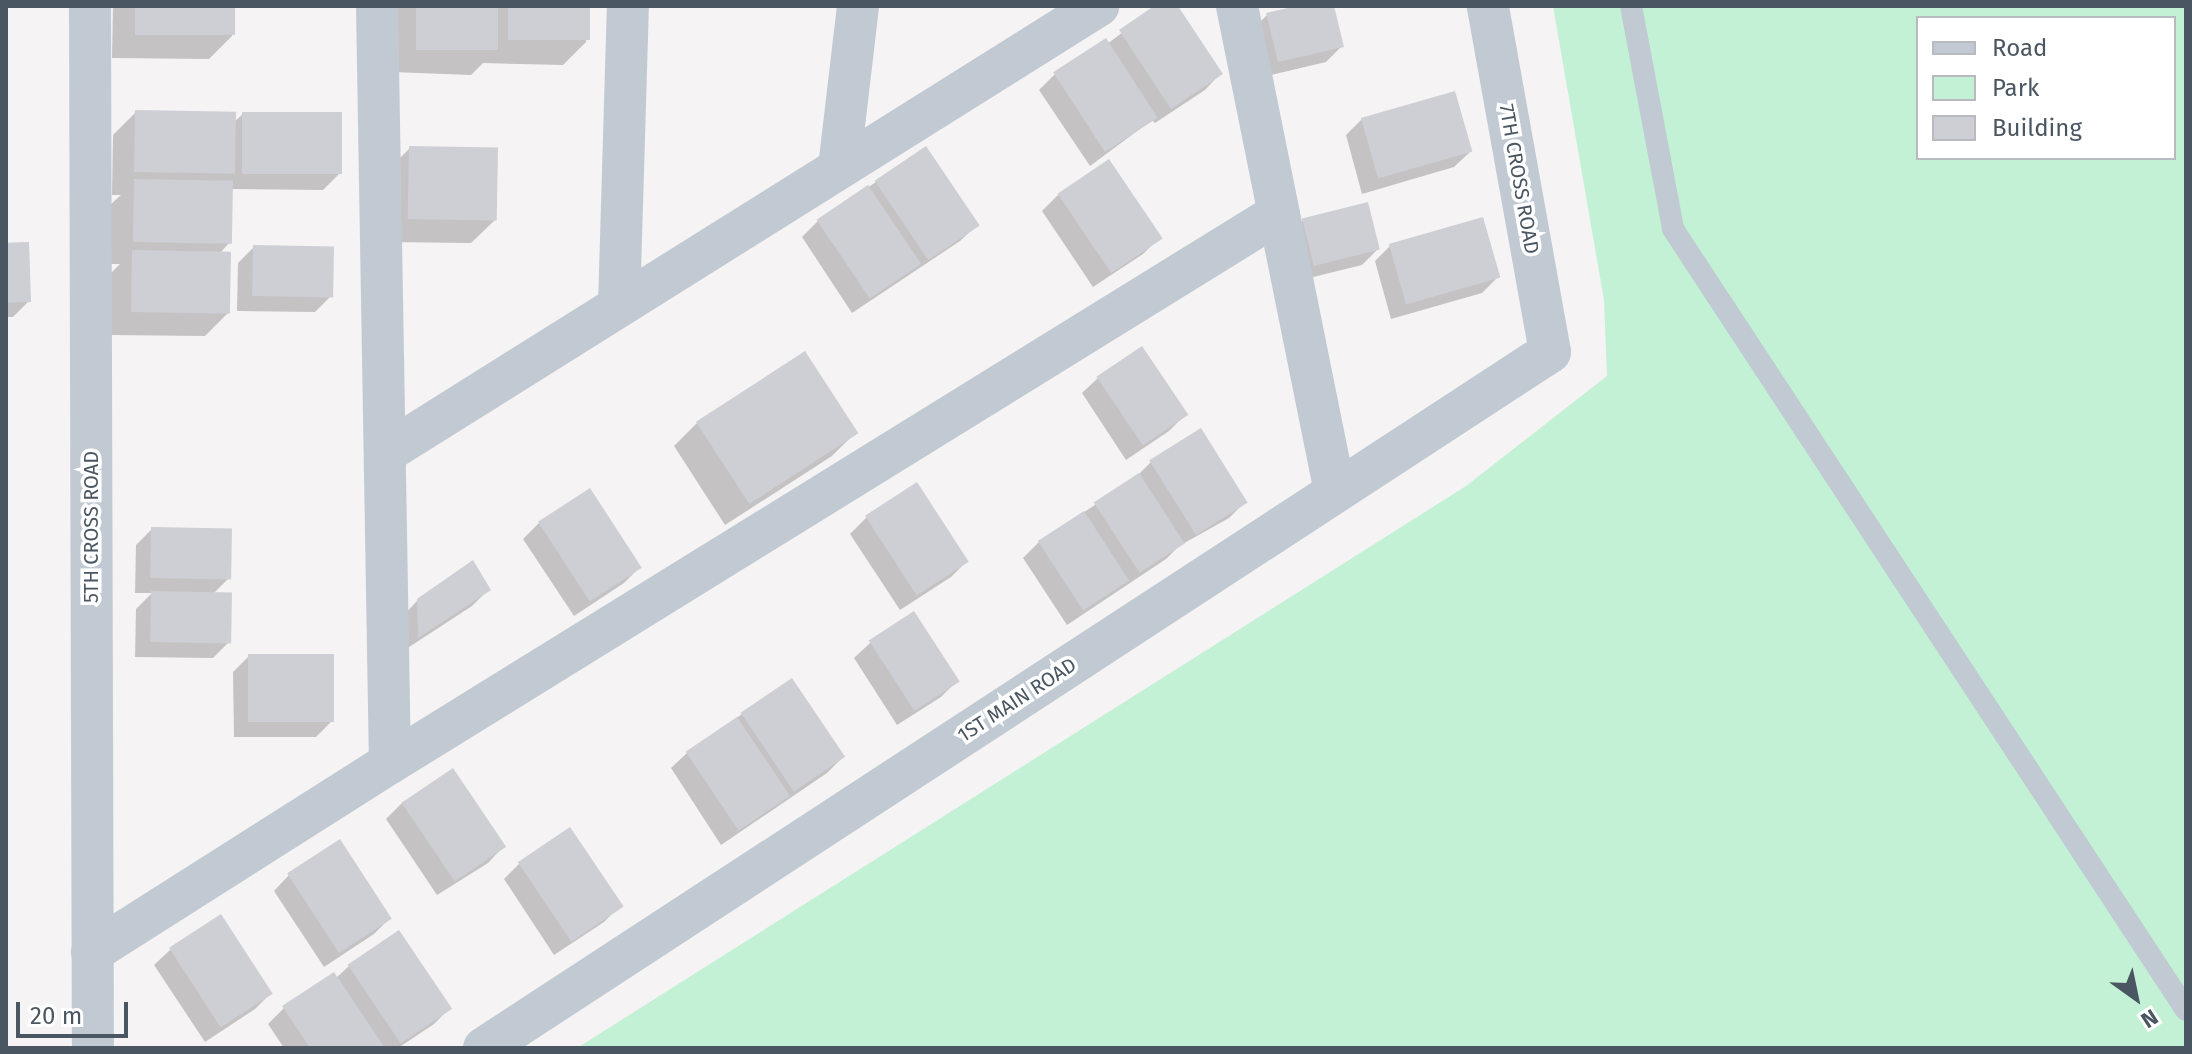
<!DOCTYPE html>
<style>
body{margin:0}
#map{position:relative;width:2192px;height:1054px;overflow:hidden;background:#f5f3f3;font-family:"Fira Sans",sans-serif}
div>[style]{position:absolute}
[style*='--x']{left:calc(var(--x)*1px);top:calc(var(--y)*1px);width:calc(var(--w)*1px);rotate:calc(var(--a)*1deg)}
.green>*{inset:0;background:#c3f1d5}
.shadow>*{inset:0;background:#0003}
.building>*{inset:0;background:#cdcfd5;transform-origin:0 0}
.service>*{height:22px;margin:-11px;padding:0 11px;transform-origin:11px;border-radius:11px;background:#c1cad2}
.minor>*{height:42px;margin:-21px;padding:0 21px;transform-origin:21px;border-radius:21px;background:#c1cad2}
span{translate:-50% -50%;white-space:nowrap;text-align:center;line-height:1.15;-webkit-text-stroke:7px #fff;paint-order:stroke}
.street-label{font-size:20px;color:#4a5661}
.frame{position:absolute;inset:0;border:8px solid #4a5661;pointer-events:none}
.legend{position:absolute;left:1916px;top:16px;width:260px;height:144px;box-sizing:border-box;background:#fff;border:2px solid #b7bbc0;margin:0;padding:10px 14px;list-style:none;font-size:24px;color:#4a5661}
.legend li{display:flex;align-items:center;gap:16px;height:40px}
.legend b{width:40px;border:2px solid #b7bbc0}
.north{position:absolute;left:2096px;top:958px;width:80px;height:80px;-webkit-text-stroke:6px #fff;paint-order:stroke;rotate:147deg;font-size:22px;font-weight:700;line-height:32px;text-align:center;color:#4a5661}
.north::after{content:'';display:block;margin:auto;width:28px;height:36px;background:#4a5661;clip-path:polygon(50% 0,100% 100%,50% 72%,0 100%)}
.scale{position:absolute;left:16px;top:1002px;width:112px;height:36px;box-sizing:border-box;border:4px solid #4a5661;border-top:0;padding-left:10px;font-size:24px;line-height:28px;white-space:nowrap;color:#4a5661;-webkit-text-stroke:6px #fff;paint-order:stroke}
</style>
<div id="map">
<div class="green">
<i style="clip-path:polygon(evenodd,1553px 6px,2186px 6px,2186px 1048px,577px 1048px,1466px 486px,1607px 376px,1604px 300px,1553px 6px,1918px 18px,2174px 18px,2174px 158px,1918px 158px,1918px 18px)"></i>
</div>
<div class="shadow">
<i style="clip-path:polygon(113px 6px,233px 6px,232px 36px,209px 59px,112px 58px)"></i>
<i style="clip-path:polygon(395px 6px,588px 6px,586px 42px,563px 65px,483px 63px,471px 75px,392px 72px)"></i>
<i style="clip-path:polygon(1158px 6px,1176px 6px,1220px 74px,1205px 90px,1155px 123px,1152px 120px,1090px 166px,1039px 90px,1055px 74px,1107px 44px)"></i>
<i style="clip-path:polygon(1305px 6px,1332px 6px,1342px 46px,1326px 62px,1262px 77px,1251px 31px,1267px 15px)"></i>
<i style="clip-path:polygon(136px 112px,233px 123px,243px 114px,339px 174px,323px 190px,231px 189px,230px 242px,220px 253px,228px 313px,205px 336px,108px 335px,109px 275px,120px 264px,110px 264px,111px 204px,121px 195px,112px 195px,113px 135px)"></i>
<i style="clip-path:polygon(1362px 119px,1470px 152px,1454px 167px,1362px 194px,1346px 135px)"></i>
<i style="clip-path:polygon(410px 148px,495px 220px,471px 243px,385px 242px,387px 171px)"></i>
<i style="clip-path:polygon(925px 149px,976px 226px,960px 241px,852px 313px,802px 237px,818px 221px)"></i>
<i style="clip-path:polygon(1058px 195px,1159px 238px,1143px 254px,1093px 287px,1042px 211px)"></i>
<i style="clip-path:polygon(1303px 220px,1377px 250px,1362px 265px,1297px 281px,1287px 235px)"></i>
<i style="clip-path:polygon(6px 245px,29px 301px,13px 317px,6px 317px)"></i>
<i style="clip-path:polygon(1391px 245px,1498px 277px,1482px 293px,1391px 319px,1375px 261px)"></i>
<i style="clip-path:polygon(254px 247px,331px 296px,315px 312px,237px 311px,238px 263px)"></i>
<i style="clip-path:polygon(1098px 378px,1185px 415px,1169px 431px,1126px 460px,1082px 393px)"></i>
<i style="clip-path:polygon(697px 423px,855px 433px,832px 456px,725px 525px,674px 446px)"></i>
<i style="clip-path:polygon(1151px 462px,1245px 502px,1229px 518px,1179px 546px,1166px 559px,1067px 625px,1023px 558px,1039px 542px,1134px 479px)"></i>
<i style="clip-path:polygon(916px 485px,967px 561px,951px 577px,900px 610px,850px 534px,866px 518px)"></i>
<i style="clip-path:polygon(539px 523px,640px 567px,624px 583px,574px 616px,523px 539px)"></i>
<i style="clip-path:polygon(152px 529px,229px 578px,213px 594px,229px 642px,213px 658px,135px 657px,136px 609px,152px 593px,135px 593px,136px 545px)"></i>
<i style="clip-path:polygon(488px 590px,472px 606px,403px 651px,402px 617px,418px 600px)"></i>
<i style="clip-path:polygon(914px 614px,957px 681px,941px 697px,897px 725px,854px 658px,870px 643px)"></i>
<i style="clip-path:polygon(249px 656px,332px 721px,316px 737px,234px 737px,233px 672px)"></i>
<i style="clip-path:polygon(742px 714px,843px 757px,827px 773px,721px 845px,671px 768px,687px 753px)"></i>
<i style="clip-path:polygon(402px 803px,503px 847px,488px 863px,437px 895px,386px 819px)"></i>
<i style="clip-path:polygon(520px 863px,620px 906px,604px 922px,554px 955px,504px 879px)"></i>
<i style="clip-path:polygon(289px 875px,390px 918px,374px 934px,324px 967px,274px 891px)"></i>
<i style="clip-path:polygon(170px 950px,271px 993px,255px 1009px,205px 1042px,154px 965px)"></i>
<i style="clip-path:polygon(349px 966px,450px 1008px,434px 1024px,398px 1048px,284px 1048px,268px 1024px,284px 1008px,336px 978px)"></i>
</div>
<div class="building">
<i style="left:135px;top:6px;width:100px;height:29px"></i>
<i style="left:416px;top:6px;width:82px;height:44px"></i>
<i style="left:508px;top:6px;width:82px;height:34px"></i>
<i style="clip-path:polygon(1154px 6px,1178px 6px,1223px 74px,1171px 109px,1119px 30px)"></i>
<i style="clip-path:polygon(1297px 6px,1334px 6px,1344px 47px,1278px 62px,1266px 13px)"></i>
<i style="left:1106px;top:38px;width:95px;height:63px;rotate:57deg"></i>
<i style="left:1455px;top:91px;width:63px;height:98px;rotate:74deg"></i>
<i style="left:135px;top:110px;width:101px;height:62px;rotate:1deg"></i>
<i style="left:242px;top:112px;width:100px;height:62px"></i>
<i style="left:409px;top:146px;width:89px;height:73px;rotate:1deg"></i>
<i style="left:926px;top:146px;width:96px;height:62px;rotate:56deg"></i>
<i style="left:1109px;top:159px;width:96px;height:62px;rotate:56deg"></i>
<i style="left:134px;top:179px;width:99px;height:63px;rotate:1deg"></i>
<i style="left:868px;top:185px;width:95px;height:62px;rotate:56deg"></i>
<i style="left:1368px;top:202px;width:49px;height:68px;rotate:76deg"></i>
<i style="left:1483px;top:217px;width:63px;height:98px;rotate:74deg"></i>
<i style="left:29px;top:242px;width:60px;height:23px;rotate:88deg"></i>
<i style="left:253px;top:245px;width:81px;height:51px;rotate:1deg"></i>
<i style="left:132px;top:250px;width:99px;height:62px;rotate:1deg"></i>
<i style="left:1142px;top:346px;width:83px;height:55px;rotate:56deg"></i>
<i style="left:805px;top:351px;width:98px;height:130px;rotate:57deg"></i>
<i style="left:1201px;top:428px;width:88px;height:61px;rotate:58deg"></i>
<i style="left:1139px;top:473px;width:84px;height:54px;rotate:57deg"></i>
<i style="left:917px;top:482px;width:95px;height:62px;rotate:57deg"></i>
<i style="left:590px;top:488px;width:95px;height:62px;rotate:57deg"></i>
<i style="left:1084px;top:511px;width:83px;height:55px;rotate:57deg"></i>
<i style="left:151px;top:527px;width:81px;height:51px;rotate:1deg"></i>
<i style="clip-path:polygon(473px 560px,491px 590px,418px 638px,417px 599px)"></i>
<i style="left:151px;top:591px;width:81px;height:51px;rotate:1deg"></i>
<i style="left:914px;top:611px;width:84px;height:54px;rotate:57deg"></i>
<i style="left:334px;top:654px;width:68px;height:86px;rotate:90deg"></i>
<i style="left:792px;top:678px;width:95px;height:62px;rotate:56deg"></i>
<i style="left:737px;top:717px;width:95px;height:62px;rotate:56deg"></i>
<i style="left:453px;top:768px;width:95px;height:62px;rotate:56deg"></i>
<i style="left:570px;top:827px;width:96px;height:63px;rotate:56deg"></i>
<i style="left:340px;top:839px;width:95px;height:63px;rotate:57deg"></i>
<i style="left:221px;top:914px;width:95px;height:62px;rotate:57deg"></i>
<i style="left:399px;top:930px;width:95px;height:62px;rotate:56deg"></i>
<i style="clip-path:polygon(334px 972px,385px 1048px,310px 1048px,282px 1006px)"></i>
</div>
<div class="service">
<i style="--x:1631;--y:6;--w:227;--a:79.3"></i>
<i style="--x:1673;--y:229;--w:934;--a:56.7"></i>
</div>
<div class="minor">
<i style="--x:90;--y:6;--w:1042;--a:89.84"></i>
<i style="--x:377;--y:6;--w:757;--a:89.02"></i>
<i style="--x:1237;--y:6;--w:496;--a:78.6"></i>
<i style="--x:839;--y:168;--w:163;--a:-83.3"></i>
<i style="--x:619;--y:306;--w:300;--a:-88.3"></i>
<i style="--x:385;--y:453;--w:842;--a:-32.08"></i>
<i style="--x:92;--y:952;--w:353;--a:-32.4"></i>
<i style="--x:390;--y:763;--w:1045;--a:-31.74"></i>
<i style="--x:484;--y:1048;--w:1273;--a:-33.14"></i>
<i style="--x:1550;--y:352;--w:352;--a:-100.2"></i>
</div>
<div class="street-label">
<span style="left:1519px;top:179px;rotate:80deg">7TH CROSS ROAD</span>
<span style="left:91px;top:527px;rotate:-90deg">5TH CROSS ROAD</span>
<span style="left:1017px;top:700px;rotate:-33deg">1ST MAIN ROAD</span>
</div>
<div class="frame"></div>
<ul class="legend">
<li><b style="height:10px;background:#c1cad2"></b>Road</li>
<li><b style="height:22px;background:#c3f1d5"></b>Park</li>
<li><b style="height:22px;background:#cdcfd5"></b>Building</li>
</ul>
<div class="north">N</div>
<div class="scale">20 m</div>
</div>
